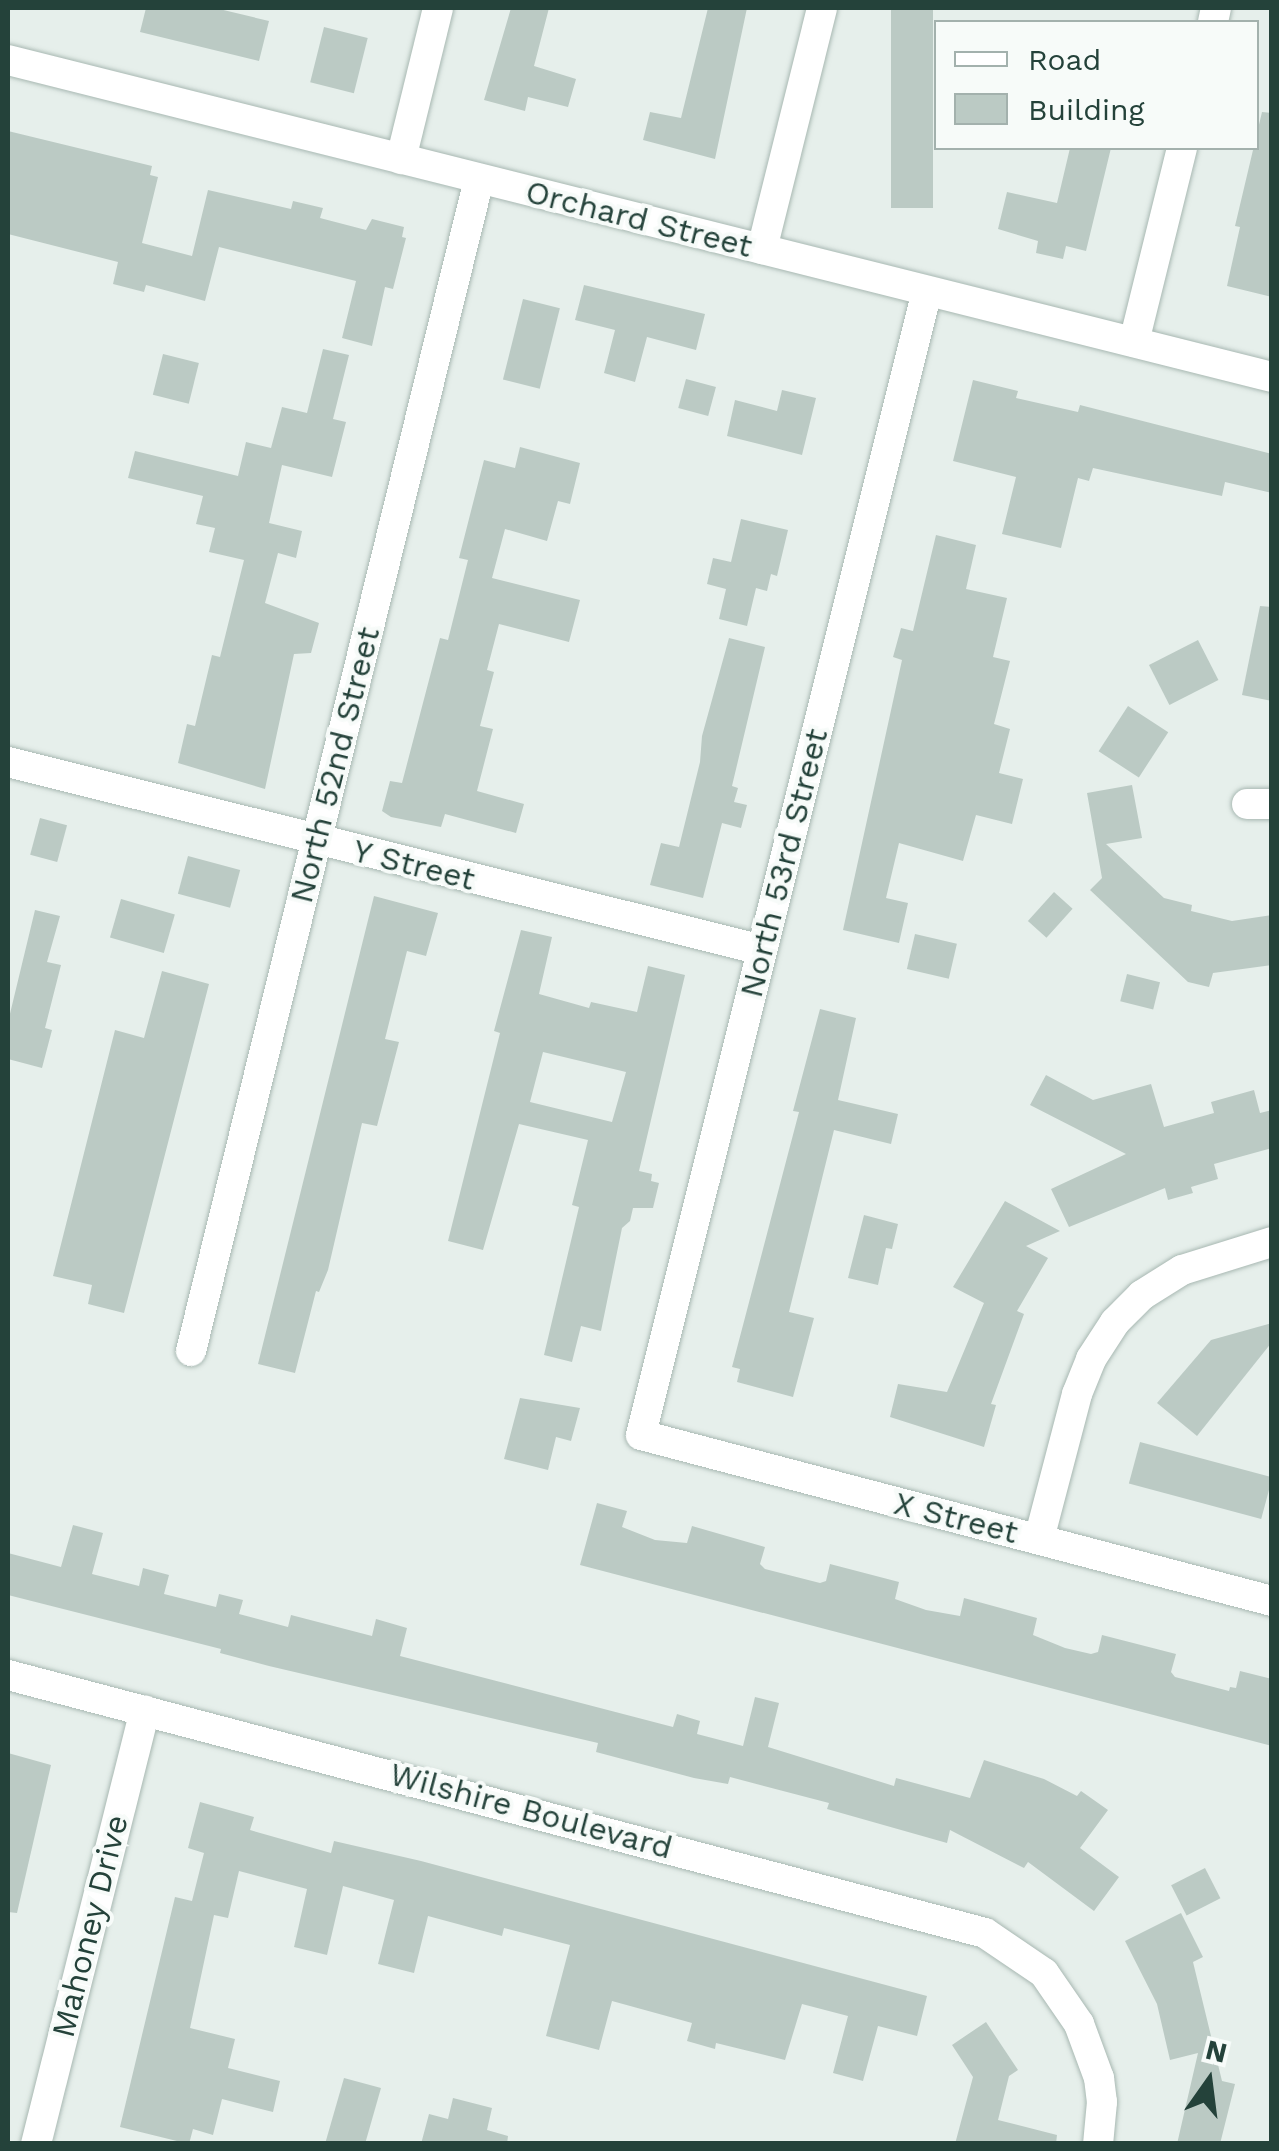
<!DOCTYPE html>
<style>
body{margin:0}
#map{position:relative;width:1279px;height:2151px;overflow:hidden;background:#e6efeb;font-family:"Work Sans",sans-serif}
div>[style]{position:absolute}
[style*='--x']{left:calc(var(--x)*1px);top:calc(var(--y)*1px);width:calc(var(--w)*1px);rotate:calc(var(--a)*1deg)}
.building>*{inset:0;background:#bbcac4;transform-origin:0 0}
.roads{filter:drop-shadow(0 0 2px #a8b8b2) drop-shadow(0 0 2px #a8b8b2)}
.street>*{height:30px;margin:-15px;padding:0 15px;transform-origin:15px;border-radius:15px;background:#fff}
span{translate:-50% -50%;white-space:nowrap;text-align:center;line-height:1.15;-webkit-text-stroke:8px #f7fbf9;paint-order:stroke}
.street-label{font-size:32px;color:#24423a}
.frame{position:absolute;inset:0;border:10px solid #24423a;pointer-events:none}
.legend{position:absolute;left:934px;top:20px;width:325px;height:130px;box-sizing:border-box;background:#f7fbf9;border:2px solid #a3b1ad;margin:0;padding:12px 18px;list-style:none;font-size:30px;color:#24423a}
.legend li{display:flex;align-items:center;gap:20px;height:50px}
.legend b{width:50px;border:2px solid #a3b1ad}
.north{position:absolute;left:1159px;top:2031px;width:100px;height:100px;-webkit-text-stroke:8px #f7fbf9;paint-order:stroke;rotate:14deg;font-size:28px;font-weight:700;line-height:40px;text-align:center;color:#24423a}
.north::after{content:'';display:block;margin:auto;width:35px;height:45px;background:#24423a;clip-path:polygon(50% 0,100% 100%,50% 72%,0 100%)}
</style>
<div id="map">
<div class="building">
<i style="clip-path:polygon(146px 8px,215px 8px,269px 21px,259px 61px,140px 32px)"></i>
<i style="clip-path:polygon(511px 8px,549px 8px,534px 66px,576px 79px,568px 107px,528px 97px,525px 111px,484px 100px)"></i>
<i style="clip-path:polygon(708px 8px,747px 8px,715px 159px,643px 140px,650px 112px,681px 118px)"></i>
<i style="left:891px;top:8px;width:42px;height:200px"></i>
<i style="left:324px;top:27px;width:45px;height:57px;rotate:14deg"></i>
<i style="clip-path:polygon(1262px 112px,1272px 113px,1272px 297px,1227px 286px,1240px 227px,1235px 226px)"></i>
<i style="clip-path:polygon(8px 131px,152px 166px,150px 175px,158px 177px,142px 243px,192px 256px,208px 190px,291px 209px,293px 201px,323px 208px,320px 218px,366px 230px,372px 219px,404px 227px,402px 237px,406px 238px,393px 289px,385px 287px,372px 346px,342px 338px,356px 281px,219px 247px,205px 301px,146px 285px,144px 292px,113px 284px,118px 262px,8px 234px)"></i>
<i style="clip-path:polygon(1070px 148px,1111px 148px,1086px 251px,1066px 246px,1063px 259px,1036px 253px,1038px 241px,998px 229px,1007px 192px,1057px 203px)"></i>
<i style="clip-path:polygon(584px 285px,705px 314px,696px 350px,647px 337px,635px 382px,604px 373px,615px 330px,575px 320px)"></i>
<i style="left:523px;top:299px;width:38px;height:83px;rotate:14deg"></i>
<i style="clip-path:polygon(323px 349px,349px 355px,333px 419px,346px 422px,332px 477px,282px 465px,269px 523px,302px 531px,296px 558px,278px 553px,265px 603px,319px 623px,311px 653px,294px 654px,265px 789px,178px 763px,187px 724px,195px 726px,212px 655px,220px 657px,244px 560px,209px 552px,215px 528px,196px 524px,203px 496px,128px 478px,135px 451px,238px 476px,246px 442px,271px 448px,282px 407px,307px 413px)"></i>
<i style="left:163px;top:354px;width:37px;height:42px;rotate:14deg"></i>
<i style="left:686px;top:379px;width:31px;height:30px;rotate:15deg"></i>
<i style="clip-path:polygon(973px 380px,1018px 391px,1016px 398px,1078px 412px,1080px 405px,1272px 454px,1272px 493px,1225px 482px,1222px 496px,1093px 468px,1089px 481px,1078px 478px,1061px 548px,1002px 534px,1016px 477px,953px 461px)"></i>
<i style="clip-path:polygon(782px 390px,816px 398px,802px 455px,727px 436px,735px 400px,777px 411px)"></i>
<i style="clip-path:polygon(520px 447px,580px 463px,570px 504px,558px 501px,547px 541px,505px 529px,492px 578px,580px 600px,569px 642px,499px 624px,487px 670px,494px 672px,480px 726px,493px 729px,477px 791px,524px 804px,516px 833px,445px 814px,441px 827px,391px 817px,382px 811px,390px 781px,402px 783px,440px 638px,448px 640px,468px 560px,459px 558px,484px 460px,515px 468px)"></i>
<i style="clip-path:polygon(741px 519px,788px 530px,777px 576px,771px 574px,767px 591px,756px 588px,747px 626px,719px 619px,726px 589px,707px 584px,713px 558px,731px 562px)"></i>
<i style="clip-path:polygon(936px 535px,976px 545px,966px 589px,1007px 598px,993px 657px,1010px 661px,994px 724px,1010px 729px,999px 773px,1023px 779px,1012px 824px,976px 815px,963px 861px,899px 843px,886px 898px,908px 903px,899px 943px,843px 930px,902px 660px,893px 657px,901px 628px,913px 631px)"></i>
<i style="clip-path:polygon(1260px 606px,1272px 607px,1272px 701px,1242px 695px)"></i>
<i style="clip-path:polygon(729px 638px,765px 647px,732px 786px,738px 788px,734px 802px,747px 805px,741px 828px,722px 823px,703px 898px,650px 885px,661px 843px,679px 847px,700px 762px,702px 736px)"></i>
<i style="left:1198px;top:640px;width:45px;height:55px;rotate:63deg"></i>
<i style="left:1128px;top:706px;width:48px;height:54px;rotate:33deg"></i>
<i style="clip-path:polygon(1132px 785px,1142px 838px,1106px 844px,1164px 898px,1192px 905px,1191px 911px,1232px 921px,1272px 915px,1272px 965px,1213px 973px,1209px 987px,1188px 982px,1090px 890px,1102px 878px,1087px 793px)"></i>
<i style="left:40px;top:818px;width:28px;height:38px;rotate:15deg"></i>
<i style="left:188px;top:856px;width:54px;height:39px;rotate:15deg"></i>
<i style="left:1054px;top:892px;width:25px;height:39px;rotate:42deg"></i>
<i style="clip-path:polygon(374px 896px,438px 913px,426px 956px,407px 951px,385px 1039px,399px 1042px,377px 1126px,362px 1123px,328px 1270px,319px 1292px,316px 1291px,295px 1373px,258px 1364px)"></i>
<i style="left:121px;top:899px;width:56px;height:40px;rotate:16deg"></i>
<i style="clip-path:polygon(35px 910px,60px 916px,47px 962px,61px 965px,45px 1028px,52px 1030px,42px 1068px,8px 1059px,8px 1022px)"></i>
<i style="clip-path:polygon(evenodd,521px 930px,552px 937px,539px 994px,589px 1008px,591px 1002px,637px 1012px,648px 966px,685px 975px,639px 1171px,652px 1174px,651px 1181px,659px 1183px,653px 1208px,633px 1208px,630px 1221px,622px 1228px,601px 1331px,581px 1326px,572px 1362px,544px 1355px,579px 1207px,572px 1205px,588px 1140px,519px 1124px,483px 1250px,448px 1241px,500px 1033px,494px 1031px,521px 930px,543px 1052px,626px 1072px,612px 1122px,530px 1102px,543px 1052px)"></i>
<i style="left:915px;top:934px;width:43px;height:36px;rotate:13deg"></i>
<i style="clip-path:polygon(162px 971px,209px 984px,124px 1313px,88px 1304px,92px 1285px,53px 1276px,115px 1030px,144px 1038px)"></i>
<i style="left:1127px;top:974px;width:34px;height:28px;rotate:14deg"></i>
<i style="clip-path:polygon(820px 1009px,856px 1018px,838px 1100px,898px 1114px,891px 1144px,834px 1130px,789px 1312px,814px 1318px,793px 1397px,737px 1382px,740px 1369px,732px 1367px,799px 1112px,793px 1111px)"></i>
<i style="clip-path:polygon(1046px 1075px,1093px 1100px,1151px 1084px,1164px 1127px,1214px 1113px,1211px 1102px,1254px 1090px,1260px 1113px,1272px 1110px,1272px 1148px,1214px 1164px,1218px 1179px,1191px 1187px,1193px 1193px,1168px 1200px,1165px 1188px,1069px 1227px,1051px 1189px,1126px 1154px,1030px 1105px)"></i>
<i style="clip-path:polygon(1005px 1201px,1060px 1231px,1026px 1246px,1048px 1258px,1017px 1311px,1024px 1314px,991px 1404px,996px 1405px,984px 1447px,890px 1417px,898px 1384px,947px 1392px,984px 1303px,953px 1287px)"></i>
<i style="clip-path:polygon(864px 1215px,898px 1224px,892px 1249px,886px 1248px,878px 1285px,848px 1278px)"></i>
<i style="clip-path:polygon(1272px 1323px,1272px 1342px,1197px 1436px,1157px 1403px,1211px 1340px)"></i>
<i style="clip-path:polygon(520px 1398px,580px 1408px,571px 1441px,556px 1437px,548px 1470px,504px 1459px)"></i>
<i style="left:1140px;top:1442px;width:137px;height:43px;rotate:15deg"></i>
<i style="clip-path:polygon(597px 1503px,627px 1511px,622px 1527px,655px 1540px,687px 1543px,692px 1526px,765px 1547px,760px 1564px,765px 1569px,820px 1583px,826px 1581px,830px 1564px,899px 1582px,895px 1599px,926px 1610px,960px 1616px,964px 1598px,1037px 1618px,1033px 1635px,1065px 1648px,1091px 1654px,1098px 1652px,1102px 1635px,1176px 1654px,1171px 1672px,1175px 1677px,1229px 1691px,1230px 1687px,1236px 1688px,1240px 1671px,1272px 1679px,1272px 1746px,580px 1565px)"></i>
<i style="clip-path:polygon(73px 1525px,103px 1533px,92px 1574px,139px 1586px,143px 1568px,169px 1575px,164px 1594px,216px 1607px,219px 1594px,243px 1600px,239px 1614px,288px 1627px,291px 1615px,372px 1636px,376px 1619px,407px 1628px,400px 1656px,673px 1727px,677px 1714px,700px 1721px,697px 1734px,743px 1746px,755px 1697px,779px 1703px,768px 1747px,894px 1786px,896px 1778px,970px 1798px,984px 1760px,1044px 1779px,1077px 1796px,1081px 1791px,1108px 1810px,1080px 1848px,1119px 1877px,1094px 1911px,1028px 1862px,1024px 1868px,950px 1830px,947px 1843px,827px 1809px,829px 1803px,730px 1777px,728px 1784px,694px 1778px,596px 1752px,598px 1743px,269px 1666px,220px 1653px,221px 1649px,8px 1595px,8px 1553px,61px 1567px)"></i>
<i style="clip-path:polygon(8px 1753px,51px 1765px,17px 1913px,8px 1912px)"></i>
<i style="clip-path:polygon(200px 1802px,254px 1817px,250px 1830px,331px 1853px,334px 1841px,421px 1861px,927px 1996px,917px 2036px,878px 2026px,863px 2081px,833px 2073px,848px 2016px,802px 2004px,785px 2060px,716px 2043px,715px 2049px,687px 2041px,692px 2023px,612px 2001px,599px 2050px,546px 2036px,570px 1945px,504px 1928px,502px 1936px,428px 1916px,414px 1973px,378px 1964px,394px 1900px,343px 1886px,327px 1955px,294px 1947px,307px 1889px,239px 1871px,228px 1918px,214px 1915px,190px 2028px,235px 2039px,228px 2068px,280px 2081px,273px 2112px,222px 2099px,213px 2135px,193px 2129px,189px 2144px,120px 2127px,175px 1897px,192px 1901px,204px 1853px,188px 1848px)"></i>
<i style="left:1205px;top:1868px;width:34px;height:38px;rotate:63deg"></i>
<i style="clip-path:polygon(1181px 1913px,1203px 1957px,1193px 1962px,1222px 2081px,1235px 2084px,1220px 2144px,1177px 2144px,1198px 2053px,1170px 2060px,1157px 2004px,1125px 1941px)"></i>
<i style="clip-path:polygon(986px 2022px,1018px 2070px,1009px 2076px,998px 2120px,1057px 2135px,1056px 2144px,955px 2144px,973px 2077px,952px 2045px)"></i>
<i style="clip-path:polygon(344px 2078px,381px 2088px,365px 2144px,325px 2144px)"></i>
<i style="clip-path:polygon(453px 2098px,492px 2108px,487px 2130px,508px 2136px,507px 2144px,421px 2144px,429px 2114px,448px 2119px)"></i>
</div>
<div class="roads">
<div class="street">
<i style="--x:1213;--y:22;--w:14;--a:-78"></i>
<i style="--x:8;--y:60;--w:1303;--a:14.08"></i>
<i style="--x:401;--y:159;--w:155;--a:-76.2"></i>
<i style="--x:762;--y:249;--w:248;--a:-76"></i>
<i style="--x:927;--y:291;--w:1179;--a:104.04"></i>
<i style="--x:641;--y:1435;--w:652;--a:14.74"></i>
<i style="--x:1134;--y:342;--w:200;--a:-76.1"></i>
<i style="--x:8;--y:762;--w:777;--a:14"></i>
<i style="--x:1247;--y:804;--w:25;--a:0"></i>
<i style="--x:191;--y:1351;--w:1207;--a:-76.19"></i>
<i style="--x:1039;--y:1539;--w:150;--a:-75.3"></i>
<i style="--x:1077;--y:1394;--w:38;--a:-68"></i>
<i style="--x:1091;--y:1359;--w:44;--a:-57"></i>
<i style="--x:1115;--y:1322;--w:38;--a:-45"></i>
<i style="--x:1142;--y:1295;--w:47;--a:-32"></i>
<i style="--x:1182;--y:1270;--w:94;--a:-17.3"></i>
<i style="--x:8;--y:1675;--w:1010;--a:14.79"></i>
<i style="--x:985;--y:1933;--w:71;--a:34.1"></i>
<i style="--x:1044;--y:1973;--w:62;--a:55.5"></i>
<i style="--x:1079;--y:2024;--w:58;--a:69.7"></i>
<i style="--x:1099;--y:2078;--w:24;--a:83"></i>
<i style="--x:1102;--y:2102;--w:42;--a:95.4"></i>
<i style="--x:36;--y:2144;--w:447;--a:-75.9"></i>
</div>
</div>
<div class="street-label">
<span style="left:639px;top:219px;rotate:14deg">Orchard Street</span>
<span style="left:335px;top:765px;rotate:-76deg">North 52nd Street</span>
<span style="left:784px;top:863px;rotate:-76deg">North 53rd Street</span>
<span style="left:414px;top:865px;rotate:14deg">Y Street</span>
<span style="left:956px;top:1518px;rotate:14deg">X Street</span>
<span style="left:531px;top:1811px;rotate:15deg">Wilshire Boulevard</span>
<span style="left:90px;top:1926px;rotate:-76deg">Mahoney Drive</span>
</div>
<div class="frame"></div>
<ul class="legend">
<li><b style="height:12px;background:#fff"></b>Road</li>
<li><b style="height:28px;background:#bbcac4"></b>Building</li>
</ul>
<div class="north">N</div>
</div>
